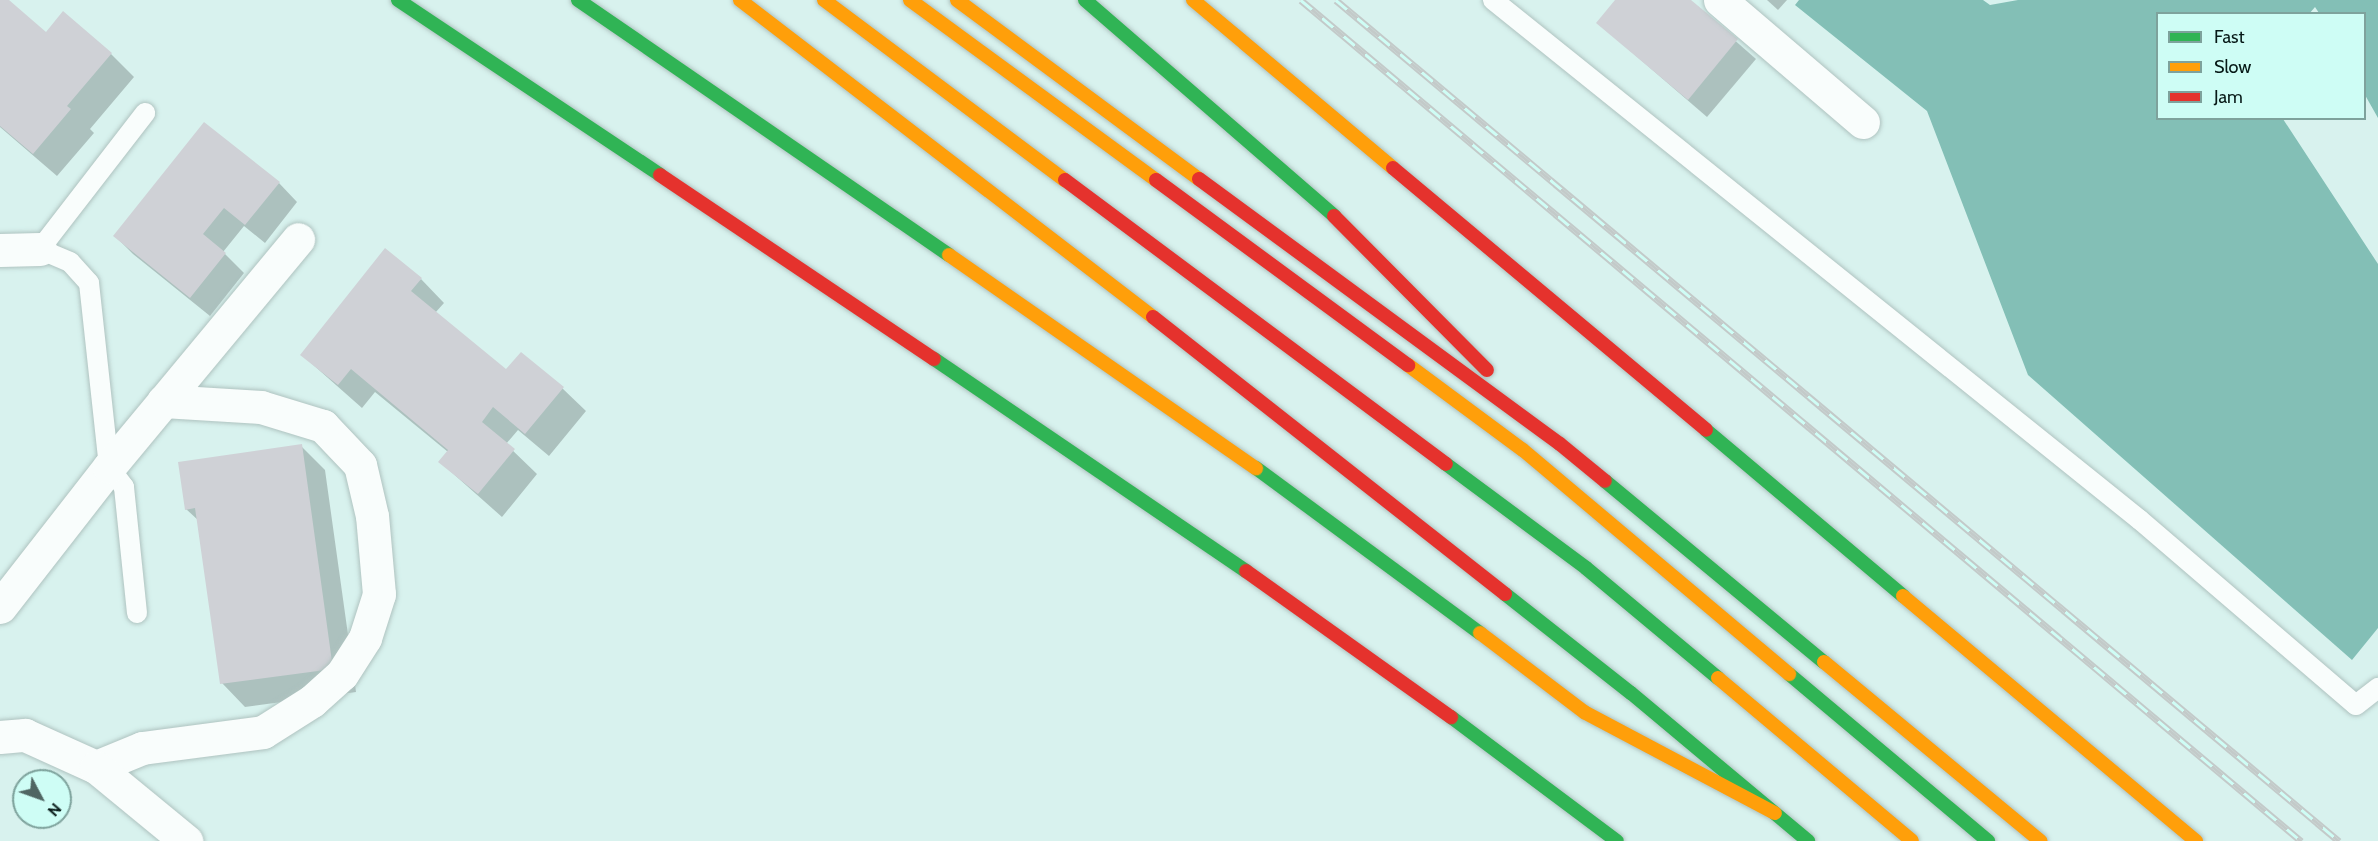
<!DOCTYPE html>
<style>
body{margin:0}
#map{position:relative;width:2378px;height:841px;overflow:hidden;background:#d8f2ee;font-family:Cabin,sans-serif}
div>[style]{position:absolute}
[style*='--x']{left:calc(var(--x)*1px);top:calc(var(--y)*1px);width:calc(var(--w)*1px);rotate:calc(var(--a)*1deg)}
.water>*{inset:0;background:#83bfb6}
.shadow>*{inset:0;background:#0003}
.building>*{inset:0;background:#cfd1d6}
.roads{filter:drop-shadow(0 0 2px #afc3c0) drop-shadow(0 0 2px #afc3c0)}
.lane>*{height:20px;margin:-10px;padding:0 10px;transform-origin:10px;border-radius:10px;background:#f9fdfc}
.street>*{height:33px;margin:-16.5px;padding:0 16.5px;transform-origin:16.5px;border-radius:16.5px;background:#f9fdfc}
.fast>*{height:14px;margin:-7px;padding:0 7px;transform-origin:7px;border-radius:7px;background:#30b455}
.slow>*{height:14px;margin:-7px;padding:0 7px;transform-origin:7px;border-radius:7px;background:#ff9f0a}
.jam>*{height:14px;margin:-7px;padding:0 7px;transform-origin:7px;border-radius:7px;background:#e5322d}
.rail>*{height:7px;margin-top:-3.5px;transform-origin:0;background:repeating-linear-gradient(90deg,#cefdf5 0 14px,#c3cac9 0 28px);box-sizing:border-box;border-block:2px solid #c3cac9}
span{translate:-50% -50%;white-space:nowrap;text-align:center;line-height:1.15;-webkit-text-stroke:5px #cefdf5;paint-order:stroke}
.legend{position:absolute;left:2156px;top:12px;width:210px;height:108px;box-sizing:border-box;background:#cefdf5;border:2px solid #7ea29c;margin:0;padding:8px 10px;list-style:none;font-size:18px;color:#071917}
.legend li{display:flex;align-items:center;gap:12px;height:30px}
.legend b{width:30px;border:2px solid #7ea29c}
.north{position:absolute;left:12px;top:769px;width:60px;height:60px;box-sizing:border-box;background:#cefdf5;border:2px solid #7ea29c;border-radius:50%;rotate:131deg;font-size:16px;font-weight:700;line-height:24px;text-align:center;color:#071917}
.north::after{content:'';display:block;margin:auto;width:21px;height:27px;background:#506562;clip-path:polygon(50% 0,100% 100%,50% 72%,0 100%)}
</style>
<div id="map">
<div class="water">
<i style="clip-path:polygon(1799px 0,1983px 0,1990px 5px,2018px 0,2378px 0,2378px 118px,2365px 95px,2364px 14px,2319px 13px,2315px 7px,2309px 14px,2158px 14px,2158px 118px,2283px 119px,2378px 264px,2378px 628px,2352px 660px,2028px 375px,1927px 111px,1795px 5px)"></i>
</div>
<div class="shadow">
<i style="clip-path:polygon(0 0,7px 0,46px 34px,111px 54px,134px 77px,90px 129px,94px 133px,57px 176px,0 127px)"></i>
<i style="clip-path:polygon(1617px 0,1689px 0,1756px 59px,1707px 117px,1598px 23px)"></i>
<i style="clip-path:polygon(1767px 0,1787px 0,1778px 10px)"></i>
<i style="clip-path:polygon(279px 183px,297px 202px,265px 243px,244px 226px,223px 252px,244px 273px,210px 316px,133px 254px,115px 236px)"></i>
<i style="clip-path:polygon(421px 279px,444px 303px,435px 313px,507px 371px,562px 388px,586px 411px,549px 456px,518px 430px,506px 444px,537px 474px,502px 517px,440px 462px,448px 452px,375px 392px,362px 408px,302px 355px)"></i>
<i style="clip-path:polygon(301px 446px,325px 470px,356px 692px,245px 707px,222px 683px,199px 521px,186px 509px)"></i>
</div>
<div class="building">
<i style="clip-path:polygon(0 0,9px 0,46px 32px,63px 11px,112px 53px,67px 106px,71px 109px,33px 154px,0 126px)"></i>
<i style="clip-path:polygon(1615px 0,1691px 0,1738px 39px,1688px 100px,1596px 23px)"></i>
<i style="clip-path:polygon(204px 122px,280px 182px,245px 225px,224px 208px,203px 234px,226px 253px,190px 298px,113px 236px)"></i>
<i style="clip-path:polygon(385px 248px,422px 278px,411px 291px,506px 369px,521px 352px,564px 387px,525px 434px,493px 407px,482px 422px,515px 449px,478px 494px,438px 462px,448px 450px,351px 369px,338px 385px,300px 355px)"></i>
<i style="clip-path:polygon(302px 444px,333px 669px,220px 684px,195px 508px,185px 510px,178px 462px)"></i>
</div>
<div class="roads">
<div class="lane">
<i style="--x:1493;--y:0;--w:830;--a:38.79"></i>
<i style="--x:2140;--y:520;--w:284;--a:40.6"></i>
<i style="--x:2356;--y:705;--w:28;--a:-38"></i>
<i style="--x:137;--y:613;--w:127;--a:-95.9"></i>
<i style="--x:124;--y:487;--w:25;--a:-127"></i>
<i style="--x:109;--y:467;--w:185;--a:-96.2"></i>
<i style="--x:89;--y:283;--w:28;--a:-132"></i>
<i style="--x:70;--y:262;--w:33;--a:-157"></i>
<i style="--x:40;--y:249;--w:172;--a:-52.3"></i>
</div>
<div class="street">
<i style="--x:1720;--y:0;--w:188;--a:40.5"></i>
<i style="--x:0;--y:250;--w:40;--a:-1.4"></i>
<i style="--x:0;--y:607;--w:177;--a:-52.1"></i>
<i style="--x:109;--y:467;--w:296;--a:-50.3"></i>
<i style="--x:0;--y:737;--w:25;--a:-5"></i>
<i style="--x:25;--y:735;--w:78;--a:24.3"></i>
<i style="--x:96;--y:767;--w:50;--a:-22.4"></i>
<i style="--x:142;--y:748;--w:122;--a:-7.5"></i>
<i style="--x:263;--y:732;--w:58;--a:-32.3"></i>
<i style="--x:312;--y:701;--w:40;--a:-42"></i>
<i style="--x:342;--y:674;--w:43;--a:-57.4"></i>
<i style="--x:365;--y:638;--w:46;--a:-72.3"></i>
<i style="--x:379;--y:594;--w:78;--a:-95.1"></i>
<i style="--x:372;--y:516;--w:52;--a:-103.2"></i>
<i style="--x:360;--y:465;--w:54;--a:-133.5"></i>
<i style="--x:323;--y:426;--w:65;--a:-163"></i>
<i style="--x:261;--y:407;--w:98;--a:-176.5"></i>
<i style="--x:96;--y:767;--w:117;--a:39.4"></i>
</div>
<div class="fast">
<i style="--x:398;--y:0;--w:315;--a:33.7"></i>
<i style="--x:578;--y:0;--w:450;--a:34.5"></i>
<i style="--x:1085;--y:0;--w:330;--a:40.9"></i>
<i style="--x:934;--y:359;--w:377;--a:34.2"></i>
<i style="--x:1706;--y:430;--w:258;--a:40.1"></i>
<i style="--x:1446;--y:464;--w:174;--a:36.6"></i>
<i style="--x:1586;--y:568;--w:172;--a:39.8"></i>
<i style="--x:1256;--y:468;--w:278;--a:36.4"></i>
<i style="--x:1605;--y:481;--w:284;--a:39.6"></i>
<i style="--x:1505;--y:594;--w:160;--a:38.2"></i>
<i style="--x:1631;--y:693;--w:231;--a:39.9"></i>
<i style="--x:1789;--y:674;--w:260;--a:40"></i>
<i style="--x:1451;--y:717;--w:207;--a:36.8"></i>
</div>
<div class="slow">
<i style="--x:740;--y:0;--w:521;--a:37.51"></i>
<i style="--x:824;--y:0;--w:301;--a:36.8"></i>
<i style="--x:910;--y:0;--w:305;--a:36.2"></i>
<i style="--x:957;--y:0;--w:301;--a:36.5"></i>
<i style="--x:1193;--y:0;--w:261;--a:40"></i>
<i style="--x:949;--y:255;--w:374;--a:34.8"></i>
<i style="--x:1408;--y:365;--w:143;--a:36.5"></i>
<i style="--x:1523;--y:450;--w:348;--a:40.1"></i>
<i style="--x:1903;--y:596;--w:382;--a:39.9"></i>
<i style="--x:1480;--y:633;--w:131;--a:37.2"></i>
<i style="--x:1584;--y:712;--w:216;--a:27.9"></i>
<i style="--x:1824;--y:662;--w:281;--a:39.6"></i>
<i style="--x:1718;--y:678;--w:253;--a:40"></i>
</div>
<div class="jam">
<i style="--x:1393;--y:168;--w:408;--a:39.9"></i>
<i style="--x:660;--y:175;--w:330;--a:33.9"></i>
<i style="--x:1199;--y:179;--w:448;--a:36.3"></i>
<i style="--x:1560;--y:444;--w:58;--a:39.4"></i>
<i style="--x:1065;--y:180;--w:475;--a:36.7"></i>
<i style="--x:1156;--y:180;--w:313;--a:36.3"></i>
<i style="--x:1334;--y:216;--w:217;--a:45.2"></i>
<i style="--x:1153;--y:317;--w:448;--a:38.2"></i>
<i style="--x:1246;--y:571;--w:252;--a:35.5"></i>
</div>
</div>
<div class="rail">
<i style="--x:1301;--y:0;--w:1307;--a:40.06"></i>
<i style="--x:1336;--y:0;--w:1309;--a:39.98"></i>
</div>
<ul class="legend">
<li><b style="height:8px;background:#30b455"></b>Fast</li>
<li><b style="height:8px;background:#ff9f0a"></b>Slow</li>
<li><b style="height:8px;background:#e5322d"></b>Jam</li>
</ul>
<div class="north">N</div>
</div>
